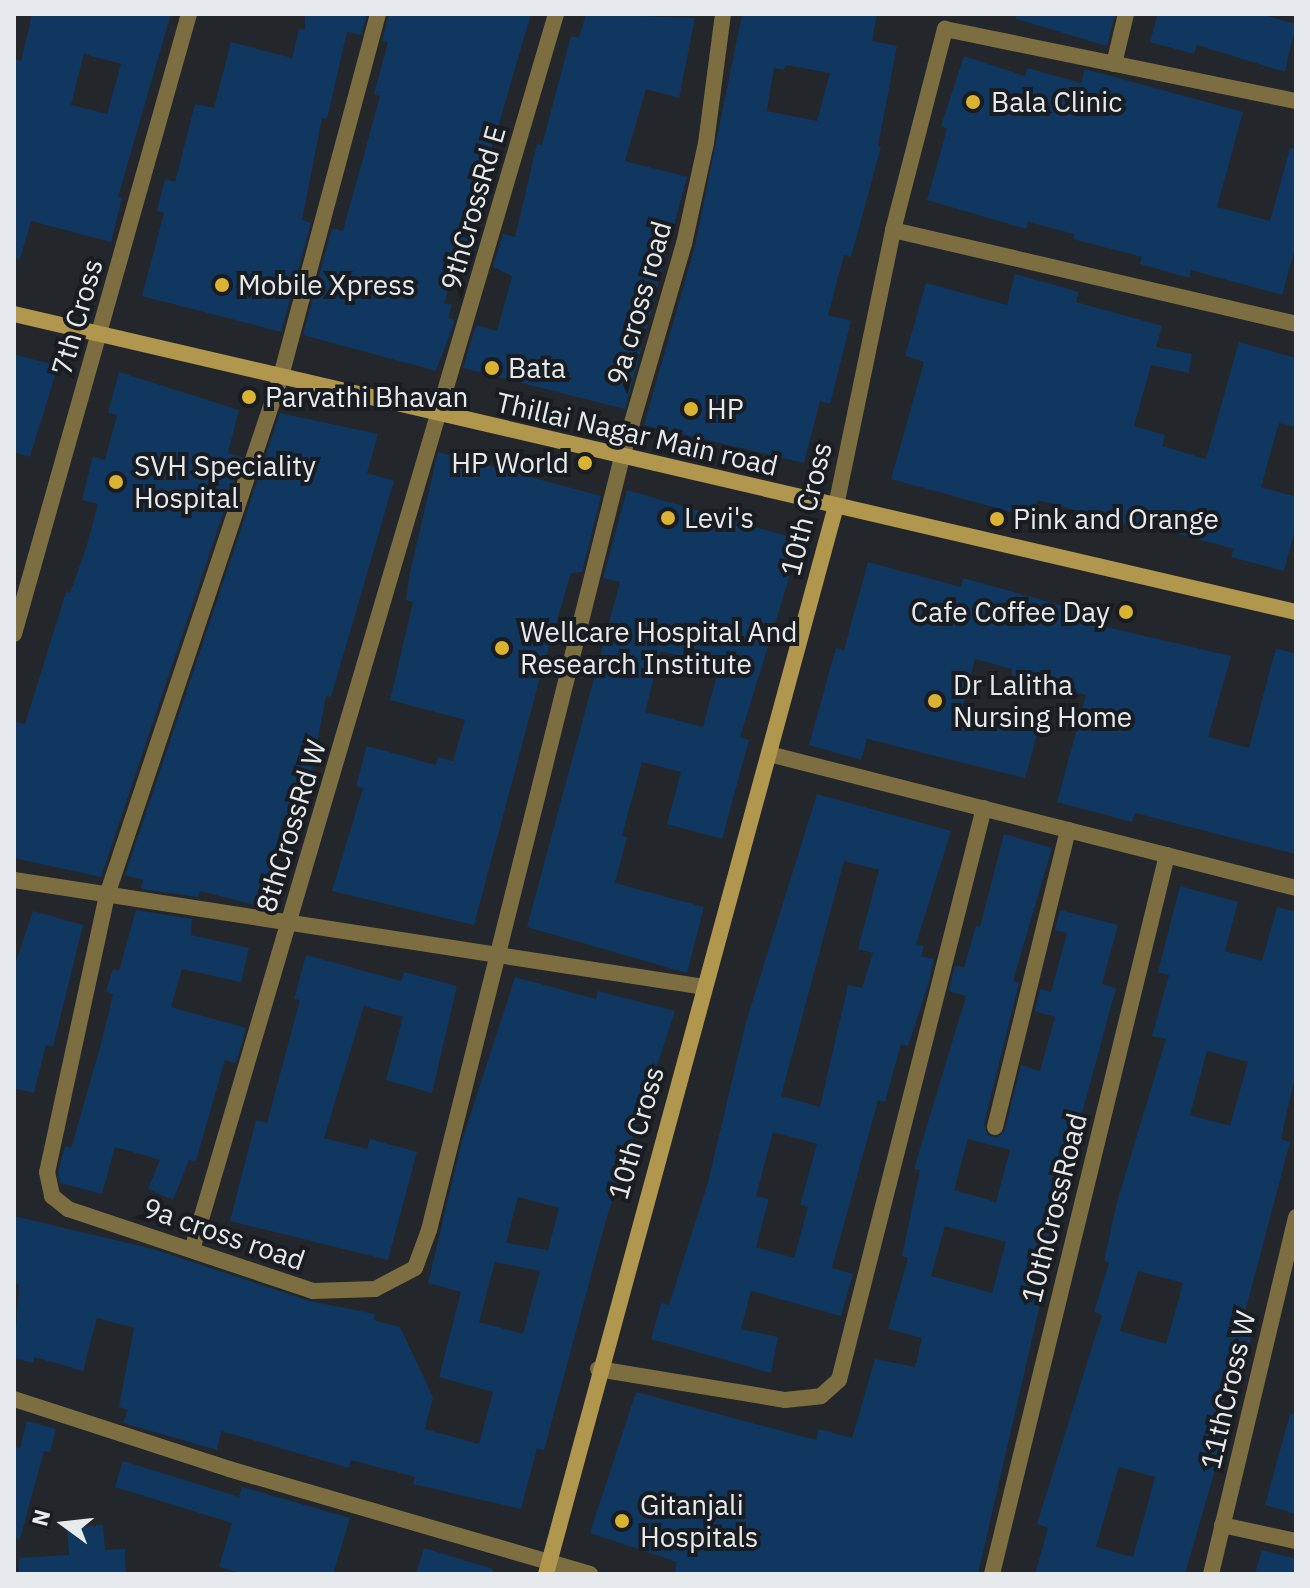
<!DOCTYPE html>
<style>
body{margin:0}
#map{position:relative;width:1310px;height:1588px;overflow:hidden;background:#23262a;font-family:"IBM Plex Sans",sans-serif}
div>[style]{position:absolute}
[style*='--x']{left:calc(var(--x)*1px);top:calc(var(--y)*1px);width:calc(var(--w)*1px);rotate:calc(var(--a)*1deg)}
.building>*{inset:0;background:#103760}
.street>*{height:16px;margin:-8px;padding:0 8px;transform-origin:8px;border-radius:8px;background:#7d6e42}
.secondary>*{height:16px;margin:-8px;padding:0 8px;transform-origin:8px;border-radius:8px;background:#b0974d}
.dots>*{width:22px;height:22px;translate:-50% -50%;box-sizing:border-box;border:4px solid #191c20;border-radius:50%}
span{translate:-50% -50%;white-space:nowrap;text-align:center;line-height:1.15;-webkit-text-stroke:8px #191c20;paint-order:stroke}
.poi-label{font-size:28px;color:#e7eaec}
.left{translate:0 -50%;text-align:left}
.right{translate:-100% -50%;text-align:right}
.street-label{font-size:28px;color:#e7eaec}
.frame{position:absolute;inset:0;border:16px solid #e7eaec;pointer-events:none}
.north{position:absolute;left:24px;top:1484px;width:80px;height:80px;-webkit-text-stroke:6px #191c20;paint-order:stroke;rotate:285deg;font-size:22px;font-weight:700;line-height:32px;text-align:center;color:#e7eaec}
.north::after{content:'';display:block;margin:auto;width:28px;height:36px;background:#e7eaec;clip-path:polygon(50% 0,100% 100%,50% 72%,0 100%)}
</style>
<div id="map">
<div class="building">
<i style="clip-path:polygon(evenodd,32px 14px,171px 14px,118px 197px,122px 198px,111px 242px,31px 221px,20px 259px,14px 258px,14px 59px,21px 61px,32px 14px,84px 54px,121px 64px,107px 114px,71px 105px,84px 54px)"></i>
<i style="clip-path:polygon(305px 14px,367px 14px,361px 35px,347px 32px,327px 119px,322px 118px,302px 220px,311px 223px,281px 332px,142px 296px,164px 213px,157px 211px,165px 179px,175px 182px,195px 104px,214px 108px,231px 42px,292px 58px,299px 29px,305px 30px)"></i>
<i style="clip-path:polygon(389px 14px,531px 14px,473px 213px,478px 214px,474px 226px,481px 228px,472px 262px,459px 258px,444px 303px,452px 305px,448px 318px,455px 320px,436px 371px,303px 335px,332px 228px,343px 231px,380px 96px,374px 94px,388px 42px,382px 41px)"></i>
<i style="clip-path:polygon(586px 14px,695px 18px,679px 98px,646px 89px,625px 161px,687px 177px,625px 409px,463px 368px,476px 325px,497px 331px,512px 276px,493px 267px,503px 234px,515px 237px,537px 144px,542px 145px,571px 36px,579px 38px)"></i>
<i style="clip-path:polygon(evenodd,742px 14px,877px 14px,872px 41px,897px 46px,878px 146px,881px 147px,851px 257px,844px 255px,828px 315px,851px 321px,830px 404px,820px 401px,804px 463px,644px 425px,695px 246px,742px 14px,786px 65px,830px 73px,817px 121px,767px 111px,774px 68px,784px 70px,786px 65px)"></i>
<i style="clip-path:polygon(1016px 14px,1115px 14px,1107px 46px,1016px 19px)"></i>
<i style="clip-path:polygon(1158px 14px,1260px 14px,1296px 24px,1285px 72px,1197px 45px,1194px 54px,1150px 42px)"></i>
<i style="clip-path:polygon(964px 56px,1025px 76px,1027px 68px,1081px 83px,1085px 69px,1243px 112px,1217px 207px,1270px 221px,1290px 148px,1296px 149px,1296px 245px,1282px 295px,1191px 270px,1189px 278px,1140px 264px,1142px 257px,1073px 239px,1074px 234px,1028px 222px,1026px 229px,927px 200px,947px 129px,941px 126px)"></i>
<i style="clip-path:polygon(1015px 274px,1079px 292px,1076px 302px,1162px 326px,1156px 347px,1192px 354px,1189px 373px,1151px 365px,1134px 426px,1165px 435px,1162px 446px,1206px 459px,1239px 342px,1296px 358px,1296px 427px,1279px 423px,1261px 487px,1296px 497px,1296px 527px,1284px 571px,1231px 557px,1234px 549px,1140px 523px,1139px 528px,1038px 500px,1033px 518px,891px 479px,924px 362px,905px 356px,926px 283px,1007px 305px)"></i>
<i style="clip-path:polygon(14px 354px,58px 366px,30px 457px,14px 452px)"></i>
<i style="clip-path:polygon(119px 372px,239px 410px,228px 453px,242px 457px,101px 877px,14px 858px,14px 721px,25px 724px,66px 592px,70px 593px,86px 548px,98px 504px,82px 500px,93px 456px,105px 460px,117px 415px,108px 413px)"></i>
<i style="clip-path:polygon(280px 413px,378px 434px,367px 473px,394px 481px,331px 697px,326px 696px,310px 782px,305px 780px,293px 825px,282px 822px,263px 907px,200px 891px,198px 897px,141px 889px,143px 880px,125px 875px)"></i>
<i style="clip-path:polygon(438px 452px,601px 496px,582px 572px,571px 573px,539px 681px,474px 925px,332px 891px,363px 788px,356px 786px,367px 746px,436px 765px,438px 757px,453px 761px,465px 720px,390px 700px,413px 602px,406px 600px,410px 573px)"></i>
<i style="clip-path:polygon(evenodd,627px 490px,794px 538px,784px 573px,790px 575px,740px 737px,749px 740px,722px 839px,667px 824px,681px 772px,642px 762px,622px 836px,627px 837px,615px 883px,704px 907px,687px 973px,527px 927px,620px 582px,603px 578px,627px 490px,661px 651px,719px 667px,703px 727px,645px 712px,661px 651px)"></i>
<i style="clip-path:polygon(868px 562px,961px 587px,963px 578px,1096px 615px,1093px 624px,1231px 656px,1208px 737px,1249px 748px,1276px 648px,1296px 654px,1296px 854px,1135px 813px,1132px 822px,1057px 802px,1086px 695px,1011px 675px,1012px 669px,975px 659px,962px 710px,1038px 731px,1025px 778px,867px 739px,861px 760px,809px 745px,836px 648px,844px 650px)"></i>
<i style="clip-path:polygon(evenodd,817px 794px,951px 831px,916px 944px,924px 946px,921px 956px,934px 959px,928px 985px,908px 1046px,901px 1044px,885px 1102px,878px 1100px,832px 1268px,853px 1274px,841px 1316px,751px 1291px,741px 1329px,778px 1337px,771px 1373px,651px 1339px,661px 1303px,669px 1305px,708px 1182px,746px 1022px,817px 794px,844px 861px,879px 870px,858px 949px,873px 953px,862px 988px,848px 985px,820px 1107px,781px 1096px,844px 861px,817px 794px,773px 1132px,817px 1144px,800px 1205px,808px 1207px,794px 1258px,756px 1247px,769px 1199px,756px 1196px,773px 1132px)"></i>
<i style="clip-path:polygon(evenodd,1004px 834px,1052px 848px,1013px 981px,1019px 983px,984px 1124px,988px 1135px,997px 1138px,1005px 1130px,1021px 1065px,1040px 1071px,1055px 1017px,1035px 1011px,1040px 989px,1051px 992px,1067px 933px,1055px 930px,1060px 910px,1118px 925px,1102px 984px,1116px 988px,1039px 1272px,1047px 1274px,978px 1574px,674px 1574px,677px 1562px,590px 1533px,636px 1392px,816px 1440px,819px 1429px,852px 1438px,875px 1359px,915px 1367px,922px 1338px,888px 1329px,908px 1258px,902px 1256px,920px 1170px,914px 1169px,966px 996px,949px 991px,955px 965px,964px 968px,976px 926px,980px 927px,1004px 834px,968px 1139px,1010px 1150px,996px 1202px,954px 1190px,968px 1139px,1004px 834px,945px 1226px,1006px 1242px,992px 1293px,931px 1276px,945px 1226px)"></i>
<i style="clip-path:polygon(evenodd,1180px 886px,1238px 902px,1225px 951px,1262px 961px,1277px 907px,1296px 912px,1296px 1072px,1281px 1139px,1290px 1142px,1243px 1320px,1255px 1323px,1241px 1374px,1233px 1371px,1216px 1432px,1225px 1435px,1185px 1574px,1035px 1574px,1048px 1528px,1037px 1524px,1102px 1315px,1094px 1312px,1109px 1263px,1104px 1261px,1117px 1202px,1166px 1039px,1152px 1036px,1169px 975px,1158px 972px,1180px 886px,1207px 1051px,1248px 1062px,1230px 1126px,1190px 1115px,1207px 1051px,1180px 886px,1138px 1271px,1183px 1283px,1166px 1344px,1120px 1331px,1138px 1271px,1180px 886px,1119px 1467px,1155px 1477px,1133px 1557px,1096px 1547px,1119px 1467px)"></i>
<i style="clip-path:polygon(136px 910px,192px 919px,191px 935px,249px 948px,241px 982px,182px 969px,171px 1007px,246px 1028px,236px 1063px,225px 1060px,196px 1161px,189px 1160px,173px 1200px,148px 1189px,160px 1160px,115px 1147px,102px 1194px,60px 1183px,58px 1172px,65px 1146px,71px 1148px,101px 1044px,113px 994px,106px 991px,113px 969px,119px 971px)"></i>
<i style="clip-path:polygon(33px 911px,83px 925px,53px 1047px,46px 1045px,34px 1093px,14px 1088px,14px 967px)"></i>
<i style="clip-path:polygon(306px 955px,401px 981px,404px 972px,457px 986px,432px 1093px,386px 1080px,403px 1017px,364px 1006px,324px 1138px,367px 1149px,370px 1139px,417px 1152px,388px 1260px,230px 1221px,256px 1120px,267px 1123px,300px 1000px,294px 999px)"></i>
<i style="clip-path:polygon(evenodd,515px 977px,596px 999px,598px 991px,675px 1011px,606px 1220px,544px 1450px,537px 1448px,521px 1509px,413px 1484px,415px 1477px,351px 1460px,349px 1468px,221px 1431px,217px 1450px,123px 1423px,128px 1410px,119px 1407px,134px 1328px,97px 1318px,83px 1371px,34px 1357px,33px 1363px,14px 1358px,19px 1285px,14px 1284px,14px 1216px,153px 1249px,310px 1301px,375px 1314px,374px 1320px,400px 1327px,433px 1397px,425px 1429px,479px 1444px,493px 1392px,439px 1377px,461px 1292px,428px 1283px,462px 1141px,515px 977px,518px 1197px,559px 1208px,548px 1250px,506px 1243px,518px 1197px,515px 977px,495px 1262px,540px 1271px,523px 1334px,479px 1322px,495px 1262px)"></i>
<i style="clip-path:polygon(1290px 1414px,1296px 1415px,1296px 1514px,1265px 1505px)"></i>
<i style="clip-path:polygon(27px 1421px,56px 1429px,50px 1452px,44px 1451px,20px 1539px,14px 1538px,14px 1446px,20px 1448px)"></i>
<i style="clip-path:polygon(123px 1461px,239px 1497px,242px 1487px,350px 1518px,333px 1574px,244px 1574px,219px 1567px,232px 1523px,115px 1487px)"></i>
<i style="clip-path:polygon(103px 1525px,105px 1550px,125px 1549px,126px 1574px,19px 1574px,19px 1558px,69px 1555px,67px 1528px)"></i>
<i style="clip-path:polygon(424px 1548px,493px 1569px,492px 1574px,416px 1574px)"></i>
<i style="clip-path:polygon(1262px 1550px,1296px 1559px,1296px 1574px,1255px 1574px)"></i>
</div>
<div class="street">
<i style="--x:378;--y:14;--w:378;--a:105"></i>
<i style="--x:280;--y:379;--w:544;--a:108.53"></i>
<i style="--x:107;--y:895;--w:283;--a:102.2"></i>
<i style="--x:47;--y:1172;--w:25;--a:78"></i>
<i style="--x:52;--y:1196;--w:21;--a:39"></i>
<i style="--x:68;--y:1209;--w:258;--a:18.5"></i>
<i style="--x:313;--y:1291;--w:62;--a:-1.8"></i>
<i style="--x:375;--y:1289;--w:45;--a:-27.7"></i>
<i style="--x:415;--y:1268;--w:40;--a:-69.8"></i>
<i style="--x:429;--y:1230;--w:797;--a:-75.98"></i>
<i style="--x:622;--y:457;--w:222;--a:-73.8"></i>
<i style="--x:684;--y:244;--w:103;--a:-77.7"></i>
<i style="--x:706;--y:143;--w:130;--a:-82.5"></i>
<i style="--x:1114;--y:64;--w:51;--a:-76.5"></i>
<i style="--x:893;--y:230;--w:414;--a:13.1"></i>
<i style="--x:836;--y:506;--w:282;--a:-78.3"></i>
<i style="--x:893;--y:230;--w:208;--a:-75.5"></i>
<i style="--x:945;--y:29;--w:358;--a:11.6"></i>
<i style="--x:14;--y:634;--w:644;--a:-74.24"></i>
<i style="--x:769;--y:754;--w:544;--a:14.27"></i>
<i style="--x:14;--y:880;--w:698;--a:8.81"></i>
<i style="--x:995;--y:1127;--w:306;--a:-76.2"></i>
<i style="--x:192;--y:1250;--w:1288;--a:-73.59"></i>
<i style="--x:598;--y:1369;--w:190;--a:9.4"></i>
<i style="--x:785;--y:1400;--w:36;--a:-6"></i>
<i style="--x:821;--y:1396;--w:24;--a:-42"></i>
<i style="--x:839;--y:1380;--w:590;--a:-75.78"></i>
<i style="--x:14;--y:1399;--w:226;--a:18"></i>
<i style="--x:229;--y:1469;--w:376;--a:16.2"></i>
<i style="--x:1222;--y:1525;--w:76;--a:12.2"></i>
<i style="--x:992;--y:1574;--w:740;--a:-76.32"></i>
<i style="--x:1211;--y:1574;--w:367;--a:-76.6"></i>
</div>
<div class="secondary">
<i style="--x:14;--y:314;--w:1316;--a:13.09"></i>
<i style="--x:546;--y:1574;--w:1107;--a:-74.81"></i>
</div>
<div class="dots">
<i style="left:973px;top:102px;background:#dab333"></i>
<i style="left:222px;top:285px;background:#dab333"></i>
<i style="left:492px;top:368px;background:#dab333"></i>
<i style="left:249px;top:397px;background:#dab333"></i>
<i style="left:691px;top:409px;background:#dab333"></i>
<i style="left:585px;top:463px;background:#dab333"></i>
<i style="left:116px;top:482px;background:#dab333"></i>
<i style="left:668px;top:518px;background:#dab333"></i>
<i style="left:997px;top:519px;background:#dab333"></i>
<i style="left:1126px;top:612px;background:#dab333"></i>
<i style="left:502px;top:648px;background:#dab333"></i>
<i style="left:935px;top:701px;background:#dab333"></i>
<i style="left:622px;top:1521px;background:#dab333"></i>
</div>
<div class="poi-label">
<span class="left" style="left:991px;top:102px">Bala Clinic</span>
<span class="left" style="left:238px;top:285px">Mobile Xpress</span>
<span class="left" style="left:508px;top:368px">Bata</span>
<span class="left" style="left:265px;top:397px">Parvathi Bhavan</span>
<span class="left" style="left:707px;top:409px">HP</span>
<span class="right" style="left:569px;top:463px">HP World</span>
<span class="left" style="left:134px;top:482px">SVH Speciality<br>Hospital</span>
<span class="left" style="left:684px;top:518px">Levi's</span>
<span class="left" style="left:1013px;top:519px">Pink and Orange</span>
<span class="right" style="left:1110px;top:612px">Cafe Coffee Day</span>
<span class="left" style="left:520px;top:648px">Wellcare Hospital And<br>Research Institute</span>
<span class="left" style="left:953px;top:701px">Dr Lalitha<br>Nursing Home</span>
<span class="left" style="left:640px;top:1521px">Gitanjali<br>Hospitals</span>
</div>
<div class="street-label">
<span style="left:473px;top:208px;rotate:-74deg">9thCrossRd E</span>
<span style="left:639px;top:303px;rotate:-74deg">9a cross road</span>
<span style="left:77px;top:317px;rotate:-74deg">7th Cross</span>
<span style="left:637px;top:434px;rotate:13deg">Thillai Nagar Main road</span>
<span style="left:806px;top:509px;rotate:-76deg">10th Cross</span>
<span style="left:291px;top:826px;rotate:-73deg">8thCrossRd W</span>
<span style="left:636px;top:1133px;rotate:-74deg">10th Cross</span>
<span style="left:1054px;top:1208px;rotate:-76deg">10thCrossRoad</span>
<span style="left:224px;top:1234px;rotate:19deg">9a cross road</span>
<span style="left:1228px;top:1390px;rotate:-77deg">11thCross W</span>
</div>
<div class="frame"></div>
<div class="north">N</div>
</div>
